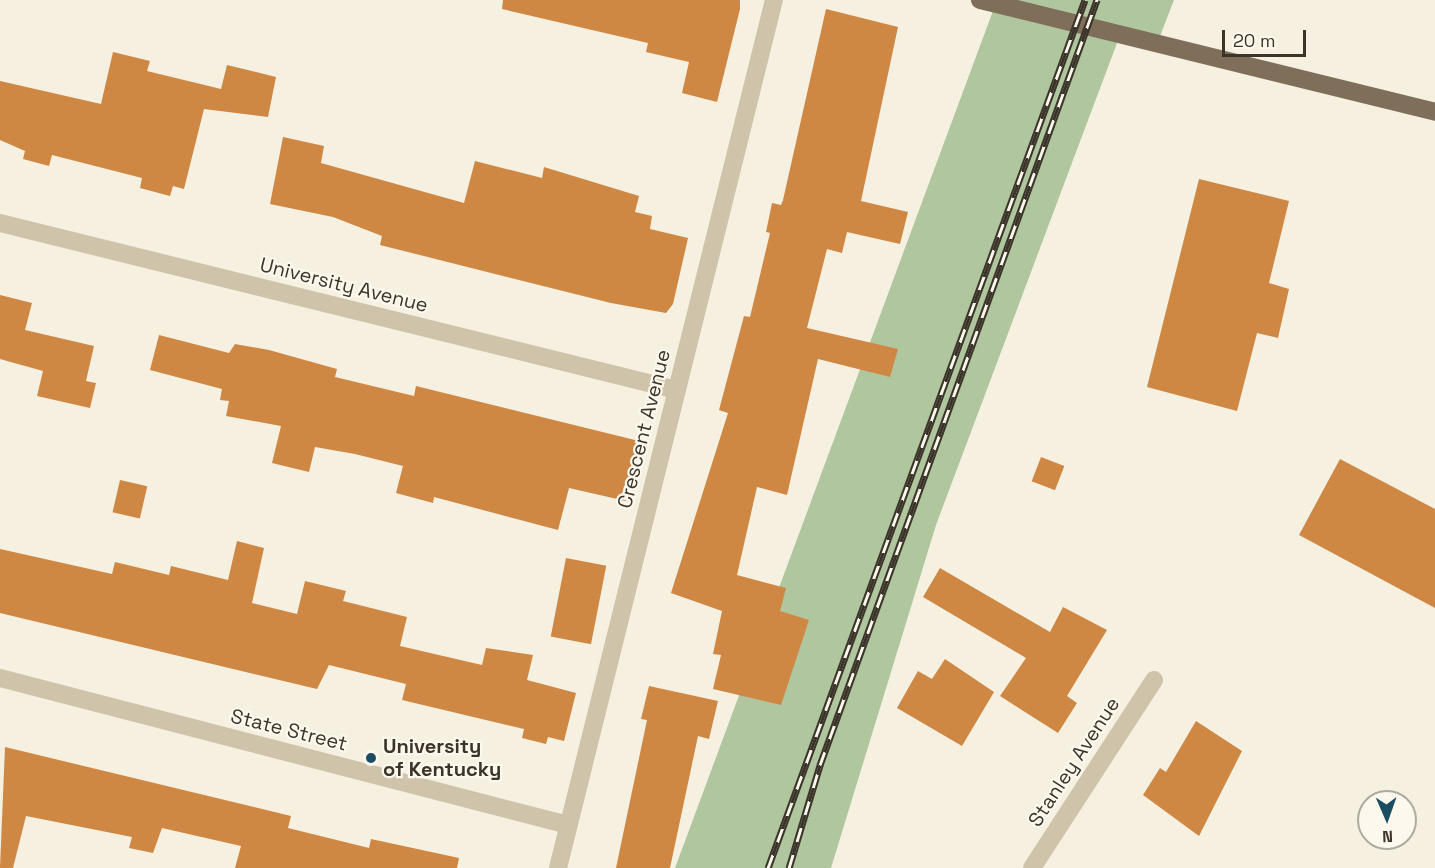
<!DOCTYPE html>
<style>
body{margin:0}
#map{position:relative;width:1435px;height:868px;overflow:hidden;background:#f5f0e0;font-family:"Space Grotesk",sans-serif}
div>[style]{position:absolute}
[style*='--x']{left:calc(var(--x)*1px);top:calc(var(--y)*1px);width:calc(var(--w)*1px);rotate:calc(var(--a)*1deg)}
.green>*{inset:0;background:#afc69e}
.building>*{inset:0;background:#cf8744;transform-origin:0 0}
.minor>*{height:18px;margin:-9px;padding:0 9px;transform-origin:9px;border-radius:9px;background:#cfc3aa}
.major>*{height:18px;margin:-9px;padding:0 9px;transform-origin:9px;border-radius:9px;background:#7f6f5a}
.rail>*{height:7px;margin-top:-3.5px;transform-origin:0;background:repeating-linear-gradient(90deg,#fcf8ed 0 14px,#3c342a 0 28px);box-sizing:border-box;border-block:2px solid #3c342a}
.dots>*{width:16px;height:16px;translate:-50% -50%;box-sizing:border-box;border:3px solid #fcf8ed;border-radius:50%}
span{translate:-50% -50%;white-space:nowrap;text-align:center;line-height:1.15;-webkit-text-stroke:4.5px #fcf8ed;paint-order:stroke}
.street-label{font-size:20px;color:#3c342a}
.poi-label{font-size:20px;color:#3c342a;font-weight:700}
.left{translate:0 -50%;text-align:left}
.north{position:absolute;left:1357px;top:790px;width:60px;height:60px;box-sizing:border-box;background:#fcf8ed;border:2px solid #afaa9f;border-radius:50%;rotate:178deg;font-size:16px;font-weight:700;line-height:24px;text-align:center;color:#3c342a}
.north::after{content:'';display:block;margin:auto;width:21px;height:27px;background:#1c4c61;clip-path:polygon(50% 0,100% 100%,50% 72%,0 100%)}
.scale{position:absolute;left:1222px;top:30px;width:84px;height:27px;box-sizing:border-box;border:3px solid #3c342a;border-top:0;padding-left:8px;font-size:18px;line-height:21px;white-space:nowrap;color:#3c342a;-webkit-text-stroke:4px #fcf8ed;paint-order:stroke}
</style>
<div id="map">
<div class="green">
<i style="clip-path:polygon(997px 0,1174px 0,1157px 44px,1120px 35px,936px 525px,831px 868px,675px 868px)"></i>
</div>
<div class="building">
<i style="clip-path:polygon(503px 0,740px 0,740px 9px,717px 102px,682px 93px,689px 62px,646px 52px,648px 43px,502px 9px)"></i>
<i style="clip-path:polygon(826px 9px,898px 27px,861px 201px,908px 212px,900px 244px,847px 232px,842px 253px,827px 249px,807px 328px,898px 349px,890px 377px,818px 359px,787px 495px,757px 487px,737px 575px,786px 588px,780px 611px,809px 620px,781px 705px,713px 689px,721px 655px,713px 654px,722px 611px,671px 593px,728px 413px,719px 410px,744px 316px,750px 317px,770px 233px,766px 232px,772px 203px,781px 205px,783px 200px)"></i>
<i style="clip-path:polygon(113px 52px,150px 61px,147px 71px,221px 89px,227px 65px,276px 77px,268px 117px,204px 109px,184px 189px,173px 186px,170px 196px,140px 188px,142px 178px,52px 155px,49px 166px,23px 159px,25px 151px,0 140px,0 81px,101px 104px)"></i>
<i style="clip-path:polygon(283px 137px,324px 146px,321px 163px,464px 203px,475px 161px,542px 178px,544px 167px,639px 196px,635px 212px,652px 216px,650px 229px,688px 238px,673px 304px,666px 313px,611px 303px,380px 245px,382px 236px,333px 217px,270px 204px)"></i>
<i style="clip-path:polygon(1199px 179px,1289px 201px,1269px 283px,1289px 289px,1278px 338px,1257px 333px,1237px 411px,1147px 387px)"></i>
<i style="clip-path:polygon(0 295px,32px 303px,25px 330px,94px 346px,86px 381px,96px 383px,90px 408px,37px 396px,43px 371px,0 359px)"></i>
<i style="clip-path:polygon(159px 335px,229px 353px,235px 344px,269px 350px,337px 369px,335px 377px,414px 396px,416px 386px,639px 441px,626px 501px,569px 488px,558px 530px,434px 497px,433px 503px,396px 493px,403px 466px,355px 454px,315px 447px,309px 472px,272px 463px,281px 426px,226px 416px,229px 401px,220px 400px,222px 389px,150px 370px)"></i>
<i style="left:1041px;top:457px;width:25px;height:26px;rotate:21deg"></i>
<i style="clip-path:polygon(1340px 459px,1435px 509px,1435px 608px,1299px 535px)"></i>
<i style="left:120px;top:480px;width:28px;height:33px;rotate:13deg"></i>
<i style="clip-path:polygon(237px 541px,264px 548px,252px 603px,297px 614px,305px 581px,346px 591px,343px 601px,407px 617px,400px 646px,482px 665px,486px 648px,533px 655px,527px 680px,576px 693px,564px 741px,548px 737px,546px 744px,522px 738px,524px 729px,402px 700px,406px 684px,329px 665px,317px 689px,0 613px,0 549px,112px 574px,115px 562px,169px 575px,171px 566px,228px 580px)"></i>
<i style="left:566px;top:558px;width:41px;height:80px;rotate:11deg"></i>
<i style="clip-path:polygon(940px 568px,1050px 632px,1063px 607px,1107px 630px,1067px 696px,1077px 703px,1058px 733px,1000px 696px,1026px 658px,923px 597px)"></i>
<i style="clip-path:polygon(945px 659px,994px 692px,962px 746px,897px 708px,918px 671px,932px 679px)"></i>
<i style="clip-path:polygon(649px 686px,718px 701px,709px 739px,698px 736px,670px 868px,616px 868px,647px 720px,641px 719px)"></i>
<i style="clip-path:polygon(1196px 721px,1242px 751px,1199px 836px,1143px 795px,1160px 768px,1166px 772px)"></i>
<i style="clip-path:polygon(5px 747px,291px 816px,288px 828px,369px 848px,371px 839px,459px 858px,457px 868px,235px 868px,241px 846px,162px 828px,153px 853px,129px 848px,132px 837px,26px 816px,13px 868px,0 868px)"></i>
</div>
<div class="minor">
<i style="--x:0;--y:223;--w:697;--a:13.86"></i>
<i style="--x:0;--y:678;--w:587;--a:14.51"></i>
<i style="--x:558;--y:868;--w:894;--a:-76.03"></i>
<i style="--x:1032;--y:868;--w:224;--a:-57"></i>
</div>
<div class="major">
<i style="--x:980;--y:0;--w:469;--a:13.8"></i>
</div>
<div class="rail">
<i style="--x:768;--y:868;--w:924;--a:-69.94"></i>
<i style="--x:789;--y:868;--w:108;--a:-73.2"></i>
<i style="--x:820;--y:765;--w:814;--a:-70.1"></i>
</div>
<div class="dots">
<i style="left:371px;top:758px;background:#1c4c61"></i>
</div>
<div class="street-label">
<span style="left:344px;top:285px;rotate:14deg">University Avenue</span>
<span style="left:644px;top:429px;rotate:-76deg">Crescent Avenue</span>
<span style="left:289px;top:730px;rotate:14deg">State Street</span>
<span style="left:1074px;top:762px;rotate:-57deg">Stanley Avenue</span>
</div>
<div class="poi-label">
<span class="left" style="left:383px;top:758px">University<br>of Kentucky</span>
</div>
<div class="north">N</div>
<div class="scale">20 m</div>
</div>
